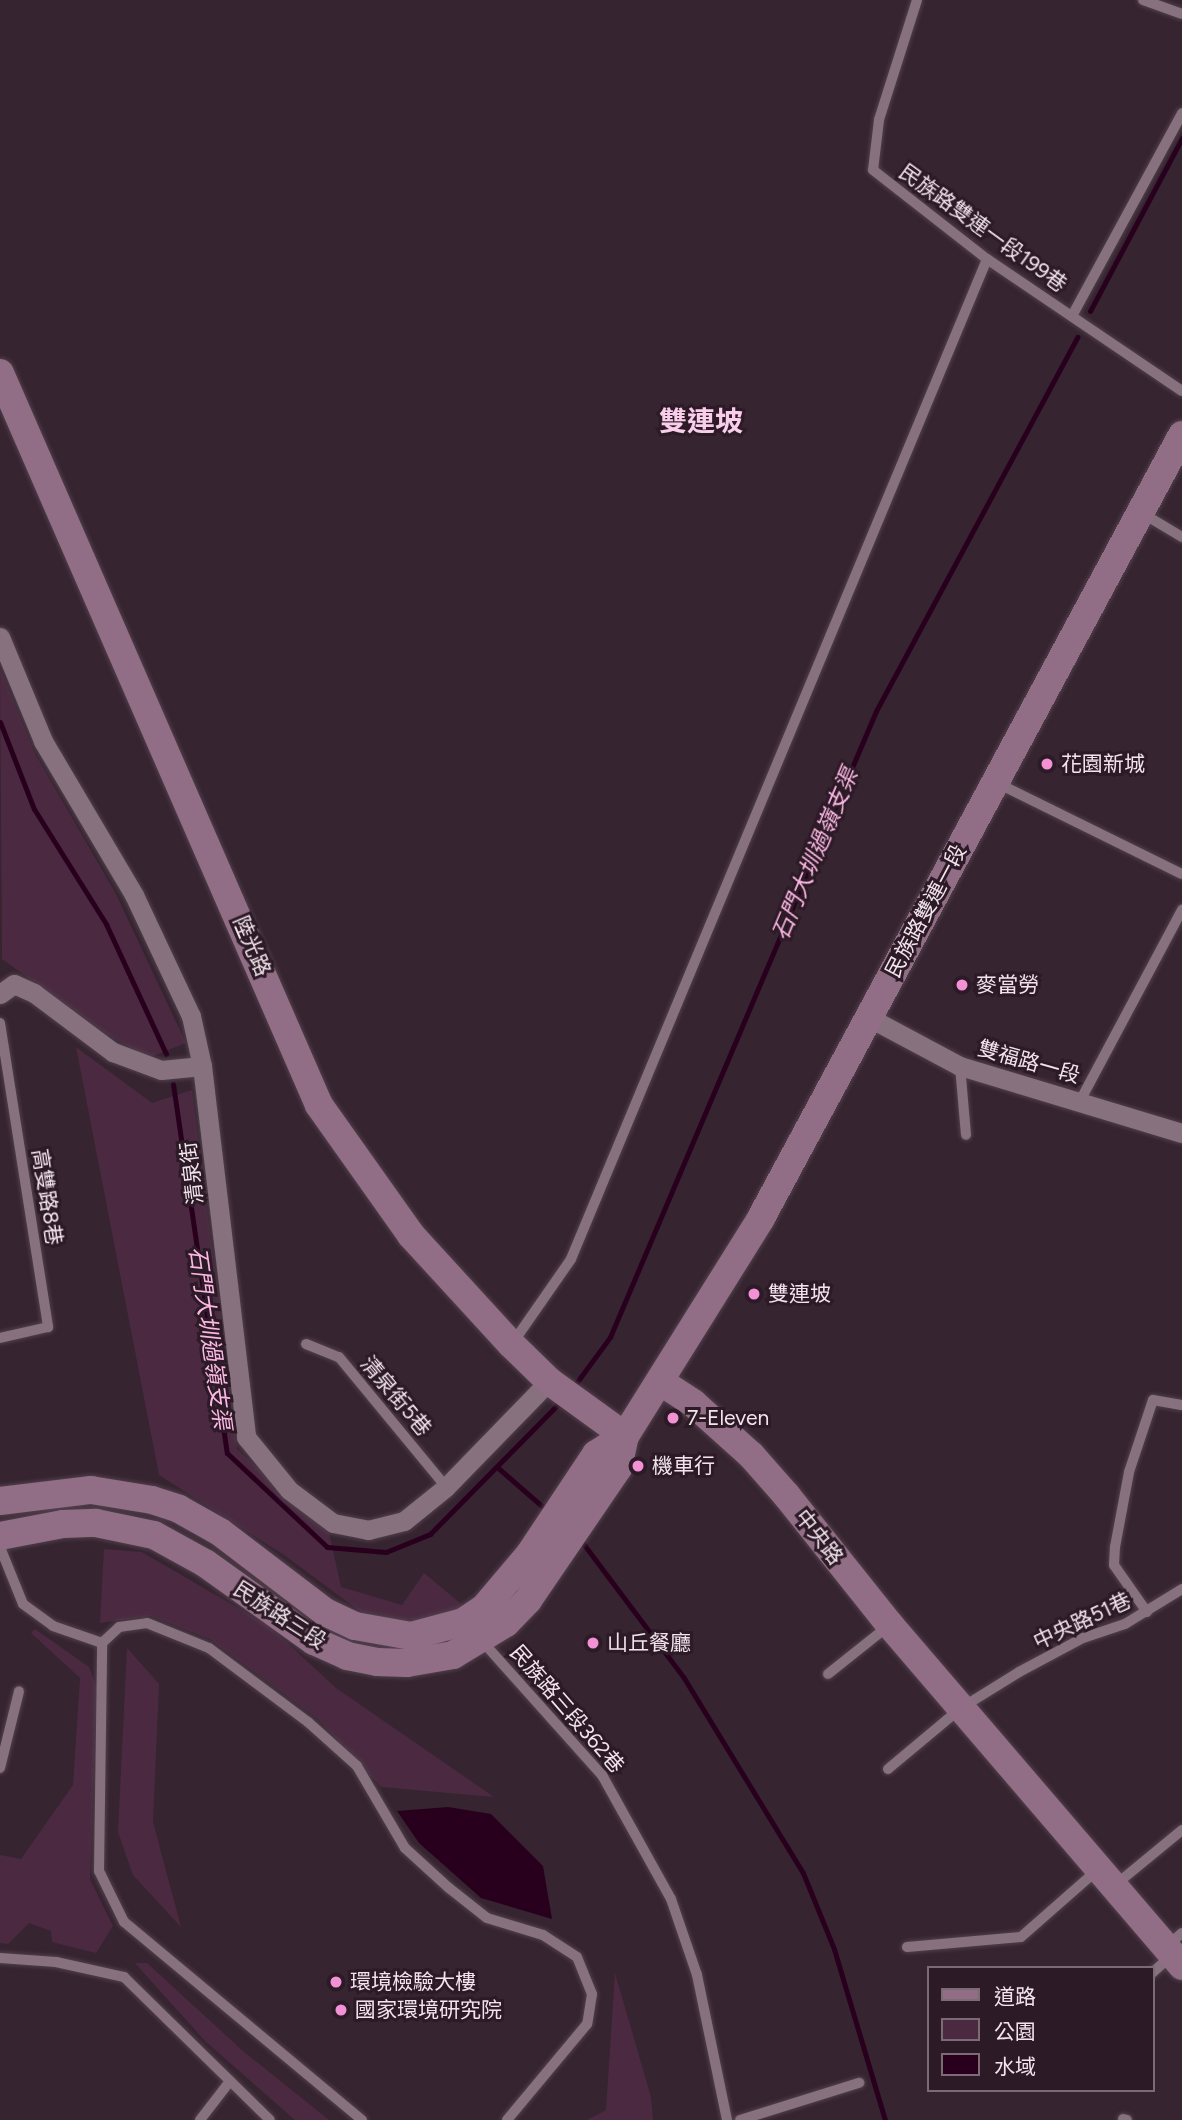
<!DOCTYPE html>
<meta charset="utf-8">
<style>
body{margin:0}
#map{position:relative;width:1182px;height:2120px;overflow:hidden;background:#362430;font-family:Figtree,"Noto Sans TC",sans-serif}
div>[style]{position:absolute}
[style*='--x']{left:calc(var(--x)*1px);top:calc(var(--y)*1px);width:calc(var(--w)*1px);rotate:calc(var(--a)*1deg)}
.green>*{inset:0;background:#4b2a41}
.water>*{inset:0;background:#28001e}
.stream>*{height:5px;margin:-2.5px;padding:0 2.5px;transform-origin:2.5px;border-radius:2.5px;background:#28001e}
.roads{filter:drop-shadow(0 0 2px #50404b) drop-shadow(0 0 2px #50404b)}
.lane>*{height:10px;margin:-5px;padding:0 5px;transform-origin:5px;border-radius:5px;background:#87717f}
.street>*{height:19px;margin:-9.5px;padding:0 9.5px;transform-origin:9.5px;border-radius:9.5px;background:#87717f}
.secondary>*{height:28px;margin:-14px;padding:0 14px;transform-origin:14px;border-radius:14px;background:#926e86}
.dots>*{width:19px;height:19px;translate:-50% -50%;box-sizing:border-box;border:4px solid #2c1a26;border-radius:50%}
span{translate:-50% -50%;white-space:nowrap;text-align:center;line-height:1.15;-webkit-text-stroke:6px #2c1a26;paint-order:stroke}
.street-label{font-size:21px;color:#f1e4ec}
.poi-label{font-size:21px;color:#f1e4ec}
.left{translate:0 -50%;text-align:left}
.water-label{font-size:23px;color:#fbb8e4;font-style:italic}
.district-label{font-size:28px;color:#f9ceea;font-weight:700}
.legend{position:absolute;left:927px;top:1966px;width:228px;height:126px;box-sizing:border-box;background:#2c1a26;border:2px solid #7b6b75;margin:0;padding:9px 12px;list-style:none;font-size:21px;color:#f1e4ec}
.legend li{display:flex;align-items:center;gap:14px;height:35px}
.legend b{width:35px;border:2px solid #7b6b75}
</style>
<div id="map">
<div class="green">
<i style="clip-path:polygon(0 668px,34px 752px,116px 894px,186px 1043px,148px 1058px,102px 1031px,2px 959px)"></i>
<i style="clip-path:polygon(76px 1047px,152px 1103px,192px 1090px,237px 1449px,329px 1533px,341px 1587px,402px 1605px,424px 1573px,466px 1608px,420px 1626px,369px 1618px,284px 1555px,159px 1475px)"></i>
<i style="clip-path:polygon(104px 1549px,142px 1552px,269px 1626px,336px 1688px,494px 1797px,381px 1787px,318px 1719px,210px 1639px,151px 1616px,100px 1623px)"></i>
<i style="clip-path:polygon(35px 1629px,89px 1667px,97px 1688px,90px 1879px,113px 1926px,96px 1953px,52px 1942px,51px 1931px,29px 1923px,8px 1944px,0 1943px,0 1855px,21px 1859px,73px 1785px,80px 1678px,31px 1633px)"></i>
<i style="clip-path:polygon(127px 1648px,159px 1684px,153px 1822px,181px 1927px,133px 1875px,118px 1832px)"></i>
<i style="clip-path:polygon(135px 1963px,147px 1963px,243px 2051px,329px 2120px,295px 2120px,205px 2041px)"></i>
<i style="clip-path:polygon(615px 1973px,651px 2097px,653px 2120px,587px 2120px,606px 2110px)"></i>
</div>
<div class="water">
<i style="clip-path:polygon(448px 1807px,491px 1814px,543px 1866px,552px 1919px,481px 1898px,419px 1843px,397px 1811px)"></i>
</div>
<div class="stream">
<i style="--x:1090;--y:311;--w:196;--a:-62"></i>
<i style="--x:0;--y:722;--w:93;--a:68.7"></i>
<i style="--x:34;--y:809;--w:136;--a:57.9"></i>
<i style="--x:106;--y:924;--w:143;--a:65.2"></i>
<i style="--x:173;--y:1084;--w:373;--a:81.7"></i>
<i style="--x:227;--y:1453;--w:137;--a:43.2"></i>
<i style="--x:327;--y:1547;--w:59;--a:4.8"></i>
<i style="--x:386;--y:1552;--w:48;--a:-22.2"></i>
<i style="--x:430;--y:1534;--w:190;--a:-45.4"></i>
<i style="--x:577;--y:1382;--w:56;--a:-53.7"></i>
<i style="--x:610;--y:1337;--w:680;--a:-66.98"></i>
<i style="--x:876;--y:711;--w:425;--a:-61.7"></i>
<i style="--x:497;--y:1467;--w:61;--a:41"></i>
<i style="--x:579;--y:1538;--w:175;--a:53.1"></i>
<i style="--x:684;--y:1678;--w:228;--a:58.6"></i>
<i style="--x:803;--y:1873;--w:82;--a:67.8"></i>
<i style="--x:834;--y:1949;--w:178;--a:73.4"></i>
</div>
<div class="roads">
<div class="lane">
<i style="--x:917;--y:0;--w:126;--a:107.6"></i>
<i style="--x:879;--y:120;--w:50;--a:96.8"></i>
<i style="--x:873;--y:170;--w:145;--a:38"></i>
<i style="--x:987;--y:259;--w:235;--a:34.1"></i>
<i style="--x:1143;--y:0;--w:41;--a:19.7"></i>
<i style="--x:1072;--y:316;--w:231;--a:-61.5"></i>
<i style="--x:1142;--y:513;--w:47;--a:31"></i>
<i style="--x:997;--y:783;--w:206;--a:26.2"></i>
<i style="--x:0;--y:1023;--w:308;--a:81"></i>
<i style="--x:48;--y:1327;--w:49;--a:167.1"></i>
<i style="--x:960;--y:1066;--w:69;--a:85"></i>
<i style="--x:1080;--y:1101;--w:217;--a:-61.9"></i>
<i style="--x:306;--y:1344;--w:35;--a:22"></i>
<i style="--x:339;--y:1357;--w:168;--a:50.5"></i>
<i style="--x:512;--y:1344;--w:103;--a:-55.2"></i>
<i style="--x:571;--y:1259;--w:1083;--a:-67.41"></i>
<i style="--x:0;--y:1547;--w:61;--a:68"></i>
<i style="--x:23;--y:1604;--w:37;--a:36"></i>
<i style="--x:53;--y:1626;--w:52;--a:19.1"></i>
<i style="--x:1147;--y:1612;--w:57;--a:-125.1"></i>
<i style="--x:1114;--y:1565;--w:18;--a:-87"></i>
<i style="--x:1115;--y:1547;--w:76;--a:-79.4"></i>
<i style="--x:1129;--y:1472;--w:76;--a:-71.6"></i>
<i style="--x:1153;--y:1400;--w:29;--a:10"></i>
<i style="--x:482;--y:1641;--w:180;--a:48.2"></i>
<i style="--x:602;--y:1775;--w:142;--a:60.9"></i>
<i style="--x:671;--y:1899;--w:80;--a:71.1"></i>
<i style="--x:697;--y:1975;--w:148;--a:78.3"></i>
<i style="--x:828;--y:1674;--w:75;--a:-38.5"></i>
<i style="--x:0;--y:1768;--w:79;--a:-76.1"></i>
<i style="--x:888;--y:1769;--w:95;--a:-39.9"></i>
<i style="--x:961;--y:1708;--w:68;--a:-31.8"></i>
<i style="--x:1019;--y:1672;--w:72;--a:-28"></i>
<i style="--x:1083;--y:1638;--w:44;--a:-18.4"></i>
<i style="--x:1125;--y:1624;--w:67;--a:-31.6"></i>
<i style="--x:1114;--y:1886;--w:88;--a:-39.5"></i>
<i style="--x:1167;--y:1946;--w:20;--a:-41"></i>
<i style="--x:907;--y:1947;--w:114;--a:-5"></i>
<i style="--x:1021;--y:1937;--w:100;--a:-41.3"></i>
<i style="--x:0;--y:1958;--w:56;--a:4.1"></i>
<i style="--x:56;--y:1962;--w:70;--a:12.4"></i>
<i style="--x:124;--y:1977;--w:204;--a:44.4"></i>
<i style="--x:1152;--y:1973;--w:24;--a:-42"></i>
<i style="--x:1123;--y:2119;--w:4;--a:14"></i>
<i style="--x:200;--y:2120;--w:49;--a:-52.4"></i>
<i style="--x:362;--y:2120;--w:310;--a:-140.2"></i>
<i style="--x:124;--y:1922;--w:57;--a:-116.1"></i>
<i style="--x:99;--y:1871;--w:228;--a:-89.2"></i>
<i style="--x:102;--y:1643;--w:23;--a:-43"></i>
<i style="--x:119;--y:1627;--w:28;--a:-8"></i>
<i style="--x:147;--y:1623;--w:67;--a:22"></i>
<i style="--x:209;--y:1648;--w:124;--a:36.8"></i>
<i style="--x:308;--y:1722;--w:66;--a:41.9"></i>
<i style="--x:357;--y:1766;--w:95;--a:59.7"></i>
<i style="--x:405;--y:1848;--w:59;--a:42.3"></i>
<i style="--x:449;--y:1888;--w:48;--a:38.3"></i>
<i style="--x:487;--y:1918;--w:59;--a:16.9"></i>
<i style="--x:543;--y:1935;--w:40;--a:32.9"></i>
<i style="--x:577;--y:1957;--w:40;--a:68"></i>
<i style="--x:592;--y:1994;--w:30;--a:99"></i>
<i style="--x:587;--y:2024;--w:125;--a:129.8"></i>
<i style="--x:740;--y:2120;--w:125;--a:-17.3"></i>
</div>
<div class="street">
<i style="--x:0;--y:637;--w:113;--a:67.5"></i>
<i style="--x:43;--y:741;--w:179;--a:59.4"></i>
<i style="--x:134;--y:895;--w:134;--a:64.8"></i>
<i style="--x:191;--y:1016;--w:51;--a:77.6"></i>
<i style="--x:202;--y:1066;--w:374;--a:83.2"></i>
<i style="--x:246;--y:1437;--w:68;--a:50.9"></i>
<i style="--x:289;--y:1490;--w:55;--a:36.9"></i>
<i style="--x:333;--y:1523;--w:36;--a:11"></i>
<i style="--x:368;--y:1530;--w:37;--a:-14"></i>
<i style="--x:404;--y:1521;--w:54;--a:-39"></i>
<i style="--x:446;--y:1487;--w:148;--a:-45.8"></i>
<i style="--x:0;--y:994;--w:17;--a:-36"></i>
<i style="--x:14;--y:984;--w:22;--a:24"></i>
<i style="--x:34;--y:993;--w:99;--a:36.8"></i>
<i style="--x:113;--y:1052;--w:51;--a:20.6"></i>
<i style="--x:161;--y:1070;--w:41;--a:-5.6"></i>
<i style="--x:870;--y:1018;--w:102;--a:28.1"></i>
<i style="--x:960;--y:1066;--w:232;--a:16.8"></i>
</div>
<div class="secondary">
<i style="--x:0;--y:373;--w:798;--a:66.45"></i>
<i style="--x:319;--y:1105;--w:159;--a:54.7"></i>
<i style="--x:411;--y:1235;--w:148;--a:47.5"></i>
<i style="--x:511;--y:1344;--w:53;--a:44.2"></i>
<i style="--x:549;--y:1381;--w:94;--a:35.9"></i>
<i style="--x:661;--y:1382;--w:38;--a:33"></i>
<i style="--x:693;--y:1403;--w:78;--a:41.9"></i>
<i style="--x:751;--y:1455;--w:55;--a:48.7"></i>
<i style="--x:787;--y:1496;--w:165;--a:51.4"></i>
<i style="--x:890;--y:1625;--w:449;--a:49.4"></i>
<i style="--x:0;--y:1501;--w:92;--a:-6.9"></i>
<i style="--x:91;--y:1490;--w:62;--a:9.3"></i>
<i style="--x:152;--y:1500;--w:28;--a:18"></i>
<i style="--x:179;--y:1509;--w:47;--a:29.3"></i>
<i style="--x:220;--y:1532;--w:132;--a:37.3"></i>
<i style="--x:325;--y:1612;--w:33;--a:25"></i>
<i style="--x:355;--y:1626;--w:57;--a:10.1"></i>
<i style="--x:411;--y:1636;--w:54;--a:-15.1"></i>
<i style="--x:463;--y:1622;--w:25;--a:-34"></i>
<i style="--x:484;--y:1608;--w:70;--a:-49.7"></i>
<i style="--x:529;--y:1555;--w:121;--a:-56.4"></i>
<i style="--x:596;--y:1454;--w:34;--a:-32"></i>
<i style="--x:0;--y:1536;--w:64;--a:-10.8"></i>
<i style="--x:63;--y:1524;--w:33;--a:-2"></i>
<i style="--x:96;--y:1523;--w:59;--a:11.7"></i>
<i style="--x:154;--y:1535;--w:58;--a:28.8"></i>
<i style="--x:205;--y:1563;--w:134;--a:35.6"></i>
<i style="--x:314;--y:1641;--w:36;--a:24"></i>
<i style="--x:347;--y:1656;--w:31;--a:11"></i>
<i style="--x:377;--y:1662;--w:30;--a:2"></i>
<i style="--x:407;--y:1663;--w:47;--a:-9.9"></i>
<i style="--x:453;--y:1655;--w:62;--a:-31.1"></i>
<i style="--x:506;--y:1623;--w:32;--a:-46"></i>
<i style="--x:528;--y:1600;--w:160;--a:-55.7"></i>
<i style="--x:618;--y:1468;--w:33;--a:-78"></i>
<i style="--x:625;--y:1436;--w:257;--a:-58"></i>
<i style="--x:761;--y:1218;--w:889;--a:-61.73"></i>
</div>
</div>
<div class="dots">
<i style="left:1047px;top:764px;background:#f391d5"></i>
<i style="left:962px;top:985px;background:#f391d5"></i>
<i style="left:754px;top:1294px;background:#f391d5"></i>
<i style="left:673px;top:1418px;background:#f391d5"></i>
<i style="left:638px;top:1466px;background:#f391d5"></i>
<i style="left:593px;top:1643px;background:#f391d5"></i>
<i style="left:336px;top:1982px;background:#f391d5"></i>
<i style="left:341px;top:2010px;background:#f391d5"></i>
</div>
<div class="street-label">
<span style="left:983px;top:228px;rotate:36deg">民族路雙連一段199巷</span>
<span style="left:926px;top:911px;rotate:-62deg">民族路雙連一段</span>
<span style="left:252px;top:946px;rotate:67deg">陸光路</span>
<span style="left:1029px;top:1062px;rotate:16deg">雙福路一段</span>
<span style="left:192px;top:1173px;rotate:-97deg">清泉街</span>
<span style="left:47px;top:1197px;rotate:81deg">高雙路8巷</span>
<span style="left:396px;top:1396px;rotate:50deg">清泉街5巷</span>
<span style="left:819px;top:1537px;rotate:52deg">中央路</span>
<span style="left:280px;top:1615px;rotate:33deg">民族路三段</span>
<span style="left:1082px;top:1621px;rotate:-25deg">中央路51巷</span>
<span style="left:567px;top:1709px;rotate:49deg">民族路三段362巷</span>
</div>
<div class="poi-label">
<span class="left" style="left:1061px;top:764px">花園新城</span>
<span class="left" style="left:976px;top:985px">麥當勞</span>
<span class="left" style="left:768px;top:1294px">雙連坡</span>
<span class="left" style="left:687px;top:1418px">7-Eleven</span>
<span class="left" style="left:652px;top:1466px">機車行</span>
<span class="left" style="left:607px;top:1643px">山丘餐廳</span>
<span class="left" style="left:350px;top:1982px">環境檢驗大樓</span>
<span class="left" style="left:355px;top:2010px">國家環境研究院</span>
</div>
<div class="water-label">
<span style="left:815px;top:854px;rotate:-67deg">石門大圳過嶺支渠</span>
<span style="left:210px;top:1338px;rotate:82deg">石門大圳過嶺支渠</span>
</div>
<div class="district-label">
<span style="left:701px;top:421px">雙連坡</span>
</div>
<ul class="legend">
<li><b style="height:9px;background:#926e86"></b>道路</li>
<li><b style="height:19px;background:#4b2a41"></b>公園</li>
<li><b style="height:19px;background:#28001e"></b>水域</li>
</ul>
</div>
